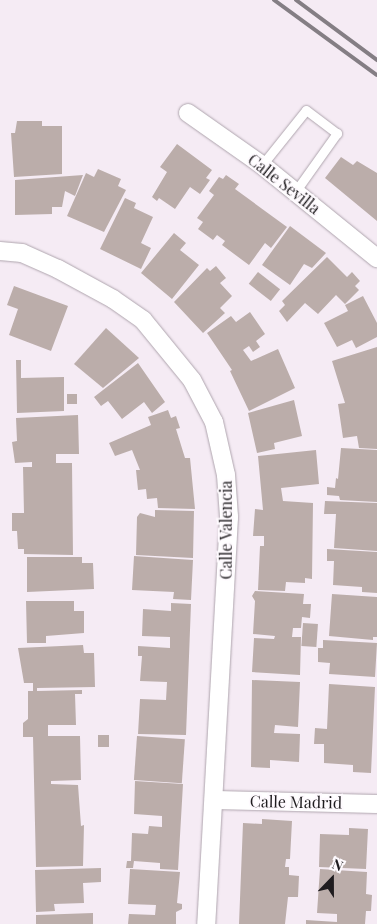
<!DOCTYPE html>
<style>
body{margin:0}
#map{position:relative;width:377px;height:924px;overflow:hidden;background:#f5ebf4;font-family:"Playfair Display",serif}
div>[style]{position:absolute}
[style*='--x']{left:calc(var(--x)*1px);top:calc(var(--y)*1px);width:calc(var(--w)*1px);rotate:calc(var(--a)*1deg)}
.building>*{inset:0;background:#bbadaa;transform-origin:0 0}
.roads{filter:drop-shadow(0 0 1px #afa5ae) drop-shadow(0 0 1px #afa5ae)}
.lane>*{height:9px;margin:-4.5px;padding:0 4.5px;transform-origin:4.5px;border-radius:4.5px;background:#fff}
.street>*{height:18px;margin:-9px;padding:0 9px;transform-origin:9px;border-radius:9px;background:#fff}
.rail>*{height:4px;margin:-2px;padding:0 2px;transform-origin:2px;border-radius:2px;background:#847e84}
span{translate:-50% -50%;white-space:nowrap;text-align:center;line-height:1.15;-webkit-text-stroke:4px #fefafe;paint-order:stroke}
.street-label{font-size:16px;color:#1f1c1f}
.north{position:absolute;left:307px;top:854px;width:50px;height:50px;-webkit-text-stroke:4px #fefafe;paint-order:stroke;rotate:22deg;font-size:14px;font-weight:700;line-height:20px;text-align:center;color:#1f1c1f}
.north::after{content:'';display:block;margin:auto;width:18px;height:22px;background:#1f1c1f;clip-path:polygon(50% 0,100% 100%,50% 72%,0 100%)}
</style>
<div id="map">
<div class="building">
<i style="clip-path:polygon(17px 121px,42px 121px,42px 126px,62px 126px,62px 174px,14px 177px,11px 133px,15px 133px)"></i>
<i style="clip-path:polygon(177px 144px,212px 170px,206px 178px,210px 180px,200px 194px,190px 187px,175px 209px,159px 198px,157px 201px,152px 197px,167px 172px,160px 167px)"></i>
<i style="clip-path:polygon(341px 157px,353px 165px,357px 161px,377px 173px,377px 221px,325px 178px)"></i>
<i style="clip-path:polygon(98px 169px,121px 179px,118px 186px,126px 190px,104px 232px,67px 216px,86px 173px,94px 177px)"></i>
<i style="clip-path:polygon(83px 175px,75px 196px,65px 191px,62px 207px,52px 207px,52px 214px,15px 215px,15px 180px)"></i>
<i style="clip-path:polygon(226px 175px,239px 184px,235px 189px,287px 227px,271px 248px,265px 243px,249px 265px,222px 245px,225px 241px,217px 235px,213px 240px,198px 229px,203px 222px,197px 218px,214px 195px,209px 191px,219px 177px,223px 179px)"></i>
<i style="clip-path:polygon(125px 198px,136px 203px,134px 208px,153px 217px,141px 243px,151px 248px,141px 269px,100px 249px)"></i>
<i style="clip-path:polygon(290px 226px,326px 253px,312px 268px,304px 264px,290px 285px,262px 265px)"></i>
<i style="clip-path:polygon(174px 233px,186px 243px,180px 250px,199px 265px,172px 299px,141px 273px)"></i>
<i style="clip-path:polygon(327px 257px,347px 277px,352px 272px,360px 281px,355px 286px,359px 290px,345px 304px,336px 295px,318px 314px,305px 303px,287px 322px,279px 311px,285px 305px,282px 301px)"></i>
<i style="clip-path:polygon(216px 266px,226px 278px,220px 283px,232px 296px,220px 308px,225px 313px,203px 333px,174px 302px,207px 268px,210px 271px)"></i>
<i style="left:258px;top:272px;width:28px;height:15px;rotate:38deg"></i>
<i style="clip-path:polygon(14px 286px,68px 306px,51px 351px,9px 335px,18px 309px,7px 305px)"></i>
<i style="clip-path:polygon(363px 296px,377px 323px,377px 337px,356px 348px,352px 340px,337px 347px,324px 323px,348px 311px,345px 305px)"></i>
<i style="clip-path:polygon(250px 312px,265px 334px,256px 341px,260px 347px,253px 352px,249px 346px,243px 350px,251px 361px,278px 349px,295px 388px,249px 411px,230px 371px,232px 370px,207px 333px,231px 316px,236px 322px)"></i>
<i style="clip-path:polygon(106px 328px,139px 358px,103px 388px,74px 364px)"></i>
<i style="clip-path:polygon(377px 347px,377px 449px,359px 448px,357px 436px,343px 438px,338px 404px,345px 403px,332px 361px)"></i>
<i style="clip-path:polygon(16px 360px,21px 360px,21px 378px,64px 377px,64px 411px,17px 413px)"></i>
<i style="clip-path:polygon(138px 363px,165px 402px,152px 413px,144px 402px,122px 419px,108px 401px,101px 406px,94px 397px)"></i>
<i style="left:67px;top:394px;width:10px;height:10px"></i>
<i style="clip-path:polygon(294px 400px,302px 436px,274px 443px,275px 449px,257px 453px,248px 413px)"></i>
<i style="clip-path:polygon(168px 410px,171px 418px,176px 416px,180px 428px,176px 429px,185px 458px,190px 458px,195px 509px,158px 508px,157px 498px,147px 499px,146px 489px,138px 490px,136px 470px,140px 470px,132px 450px,115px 456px,109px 443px,151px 425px,148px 417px)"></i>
<i style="clip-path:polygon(78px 415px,79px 454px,56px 454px,56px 463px,72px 463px,73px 555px,24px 554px,24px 549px,18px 549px,17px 531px,12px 531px,12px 513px,24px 513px,23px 467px,32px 467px,32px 462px,15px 463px,12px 442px,17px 441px,16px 418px)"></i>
<i style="clip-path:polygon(341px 448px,377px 450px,377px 502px,340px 500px,339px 496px,327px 495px,327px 487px,335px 488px,336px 478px,338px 479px)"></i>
<i style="clip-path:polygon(316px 450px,319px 484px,281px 488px,283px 501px,313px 503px,312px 579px,305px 578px,305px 583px,286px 582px,285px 591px,258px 590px,260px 546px,264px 546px,264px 536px,253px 536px,255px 509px,263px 510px,258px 456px)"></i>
<i style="clip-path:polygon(325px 501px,377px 503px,377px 551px,334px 548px,336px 514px,324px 514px)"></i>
<i style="clip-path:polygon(155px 510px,194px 511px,193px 558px,136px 555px,137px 517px,140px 513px,155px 517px)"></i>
<i style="clip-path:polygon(327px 549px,377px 552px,377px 593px,362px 592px,362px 587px,333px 585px,334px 561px,327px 561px)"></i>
<i style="clip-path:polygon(134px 556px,193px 560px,191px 600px,173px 599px,174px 592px,132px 590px)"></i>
<i style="clip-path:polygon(27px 557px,82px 557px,82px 563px,93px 563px,94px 589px,27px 592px)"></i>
<i style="clip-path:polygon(255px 591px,304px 594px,303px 604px,311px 604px,310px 618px,302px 617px,301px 628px,293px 628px,292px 637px,301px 637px,300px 675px,252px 672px,254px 638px,274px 639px,275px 636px,253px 634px,255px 601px,252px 596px)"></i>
<i style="clip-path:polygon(332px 594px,377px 597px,377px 637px,373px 637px,373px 640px,329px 636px)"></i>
<i style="clip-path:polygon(26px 601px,74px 601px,74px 611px,84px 611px,84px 633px,46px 636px,46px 643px,27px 643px)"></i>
<i style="clip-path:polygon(171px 603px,191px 604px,186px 735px,138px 734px,140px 699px,166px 700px,167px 682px,140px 681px,142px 656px,138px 656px,138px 646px,170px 648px,170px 637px,142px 636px,143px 609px,171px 611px)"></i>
<i style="left:303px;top:623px;width:15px;height:23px;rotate:4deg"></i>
<i style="clip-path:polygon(323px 640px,377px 643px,375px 677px,329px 674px,330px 663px,318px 662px,318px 648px,323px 648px)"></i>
<i style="clip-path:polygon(83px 645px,84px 653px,94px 653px,95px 687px,37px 688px,37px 691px,82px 690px,82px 694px,75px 694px,76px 725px,48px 725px,48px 736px,80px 736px,81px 780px,51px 781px,51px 784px,78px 785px,81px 826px,84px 825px,83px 866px,36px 867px,33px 737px,23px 737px,23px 723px,28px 719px,28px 691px,33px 691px,33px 683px,24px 683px,18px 648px)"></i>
<i style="clip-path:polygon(252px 680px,300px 682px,298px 727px,275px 725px,274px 733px,300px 734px,299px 762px,270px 760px,270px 768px,251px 767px)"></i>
<i style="clip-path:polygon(329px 684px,375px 687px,371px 773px,353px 772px,353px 765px,324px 763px,324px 744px,314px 744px,315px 728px,327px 729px)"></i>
<i style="left:98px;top:735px;width:11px;height:12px"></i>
<i style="left:137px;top:736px;width:48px;height:44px;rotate:4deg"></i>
<i style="clip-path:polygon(135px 781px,183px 784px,178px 870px,160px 869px,160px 863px,134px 861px,133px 868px,126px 868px,127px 861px,131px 861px,132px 833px,148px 834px,149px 826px,162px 827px,162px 816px,134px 814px)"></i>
<i style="clip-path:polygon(262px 819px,292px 821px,290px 859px,286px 859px,285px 867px,289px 867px,289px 875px,299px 876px,298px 897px,288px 897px,285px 924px,239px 924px,243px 823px,262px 824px)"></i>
<i style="clip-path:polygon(349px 828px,368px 829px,366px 869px,319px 867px,320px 834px,349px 835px)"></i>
<i style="clip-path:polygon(101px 868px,101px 882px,83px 883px,84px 903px,54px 904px,55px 911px,36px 912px,35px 870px)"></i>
<i style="clip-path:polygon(130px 869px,180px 872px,177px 903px,182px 904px,182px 909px,176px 912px,176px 924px,128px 924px,129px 914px,155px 915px,156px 905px,128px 904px)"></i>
<i style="clip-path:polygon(320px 869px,367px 872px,366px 894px,372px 895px,371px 911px,366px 911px,365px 924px,306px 924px,306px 920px,337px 922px,337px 914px,317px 913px)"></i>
<i style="clip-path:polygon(93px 913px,93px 924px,36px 924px,36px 915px)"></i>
</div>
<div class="roads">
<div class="lane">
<i style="--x:262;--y:165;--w:70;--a:-51.3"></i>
<i style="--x:306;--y:110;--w:39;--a:37"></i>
<i style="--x:337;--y:133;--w:72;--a:125.4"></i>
</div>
<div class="street">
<i style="--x:188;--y:113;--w:90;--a:35.1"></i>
<i style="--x:262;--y:165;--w:148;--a:39"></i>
<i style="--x:0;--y:251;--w:22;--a:5"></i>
<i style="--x:22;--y:253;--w:39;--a:24"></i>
<i style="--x:58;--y:269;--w:63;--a:28.6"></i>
<i style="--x:113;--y:299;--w:37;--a:35"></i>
<i style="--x:143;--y:320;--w:77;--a:50.8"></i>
<i style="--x:192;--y:380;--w:47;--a:62.4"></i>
<i style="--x:214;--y:422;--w:54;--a:77.2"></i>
<i style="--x:226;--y:475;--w:42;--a:85.9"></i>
<i style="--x:229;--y:517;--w:408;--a:93.2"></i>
<i style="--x:215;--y:800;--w:162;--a:1.4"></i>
</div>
</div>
<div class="rail">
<i style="--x:274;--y:0;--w:127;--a:36.1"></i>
<i style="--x:296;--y:0;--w:101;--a:36.5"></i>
</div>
<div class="street-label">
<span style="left:284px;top:184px;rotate:38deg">Calle Sevilla</span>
<span style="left:226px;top:530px;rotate:-90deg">Calle Valencia</span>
<span style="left:296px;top:802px;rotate:1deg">Calle Madrid</span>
</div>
<div class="north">N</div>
</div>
